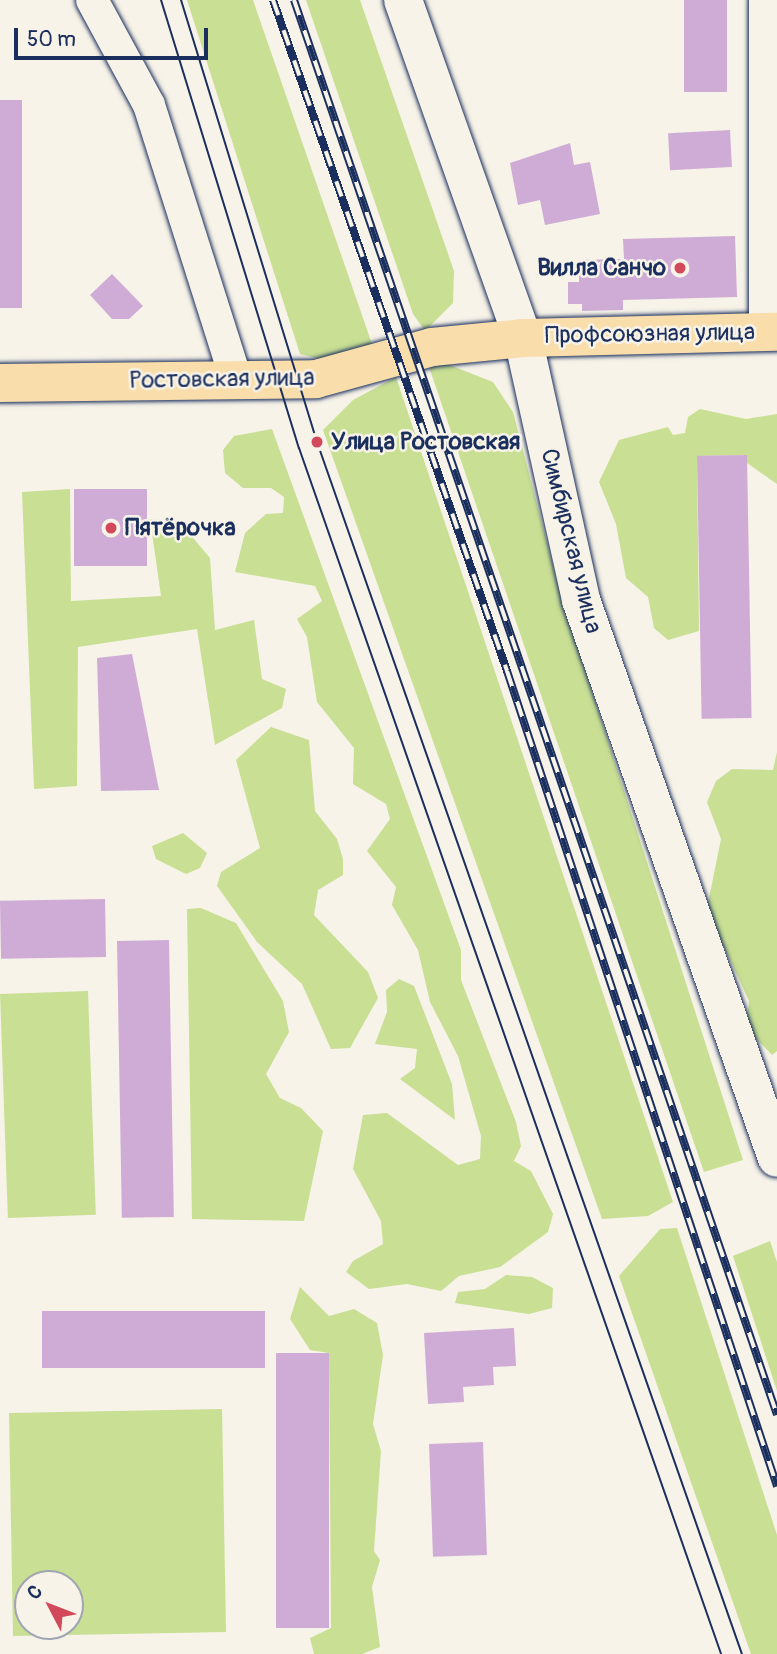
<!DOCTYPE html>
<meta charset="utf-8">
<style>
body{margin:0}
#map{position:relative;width:777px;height:1654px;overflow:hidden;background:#f7f3e8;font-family:Pangolin,sans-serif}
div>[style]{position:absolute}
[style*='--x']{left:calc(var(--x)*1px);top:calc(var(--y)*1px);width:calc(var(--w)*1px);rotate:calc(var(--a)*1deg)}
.green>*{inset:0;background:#c8df94;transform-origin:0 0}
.building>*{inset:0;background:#cfacd6;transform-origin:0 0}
.roads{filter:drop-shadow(0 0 2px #1b2f5e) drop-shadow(0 0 2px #1b2f5e)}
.minor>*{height:32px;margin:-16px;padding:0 16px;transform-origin:16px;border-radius:16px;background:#f7f3e8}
.secondary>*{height:38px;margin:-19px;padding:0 19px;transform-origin:19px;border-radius:19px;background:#f7f3e8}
.primary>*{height:38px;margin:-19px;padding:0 19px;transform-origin:19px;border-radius:19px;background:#f9deab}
.tram>*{height:2px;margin:-1px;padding:0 1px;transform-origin:1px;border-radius:1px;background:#1b2f5e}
.rail>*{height:8px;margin-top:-4px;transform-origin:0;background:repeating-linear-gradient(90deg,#f7f3e8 0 16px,#1b2f5e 0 32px);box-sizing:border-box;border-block:2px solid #1b2f5e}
.dots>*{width:19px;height:19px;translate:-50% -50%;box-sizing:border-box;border:4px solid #f7f3e8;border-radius:50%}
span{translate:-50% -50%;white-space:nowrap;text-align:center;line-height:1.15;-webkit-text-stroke:5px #f7f3e8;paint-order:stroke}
.poi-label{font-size:24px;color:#1b2f5e;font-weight:700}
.right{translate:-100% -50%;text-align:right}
.left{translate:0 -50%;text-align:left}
.street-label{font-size:24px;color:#1b2f5e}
.north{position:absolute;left:14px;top:1570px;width:70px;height:70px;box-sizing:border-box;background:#f7f3e8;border:2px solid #9fa5b1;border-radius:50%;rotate:312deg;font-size:19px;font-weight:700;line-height:28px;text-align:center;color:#1b2f5e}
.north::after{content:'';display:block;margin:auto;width:24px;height:32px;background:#d1495b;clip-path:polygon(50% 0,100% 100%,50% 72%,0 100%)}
.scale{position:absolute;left:14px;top:28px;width:194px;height:32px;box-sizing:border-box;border:4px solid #1b2f5e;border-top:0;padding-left:9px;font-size:21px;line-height:24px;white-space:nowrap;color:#1b2f5e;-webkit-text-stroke:5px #f7f3e8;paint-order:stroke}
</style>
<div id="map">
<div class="green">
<i style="clip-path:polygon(187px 0,253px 0,372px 344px,328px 361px,300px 354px)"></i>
<i style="clip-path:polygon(306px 0,360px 0,454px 271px,453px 303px,425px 331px,413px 314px)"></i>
<i style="clip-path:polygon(447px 364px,493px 382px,513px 412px,560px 592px,743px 1160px,704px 1172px,429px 367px)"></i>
<i style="clip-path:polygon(396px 377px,673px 1202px,648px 1216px,602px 1219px,323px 430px,353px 400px)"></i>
<i style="clip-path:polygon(700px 409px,746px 419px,777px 414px,777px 484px,747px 463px,747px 455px,697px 456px,699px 631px,668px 640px,654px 628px,648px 597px,626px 578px,616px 524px,599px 482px,619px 440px,668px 427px,673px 435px,685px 433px,688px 417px)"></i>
<i style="clip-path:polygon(272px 429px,461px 950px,461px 980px,516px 1122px,521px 1146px,514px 1161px,531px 1171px,553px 1214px,548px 1232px,500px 1267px,459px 1276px,441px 1291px,407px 1284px,369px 1289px,346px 1272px,353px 1261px,383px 1244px,381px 1221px,353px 1169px,363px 1115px,387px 1113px,458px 1165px,480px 1159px,481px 1136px,458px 1056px,430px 1002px,418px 950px,392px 905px,396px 887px,367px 851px,390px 819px,386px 804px,353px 784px,354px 748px,317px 702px,307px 637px,297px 619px,322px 601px,315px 586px,235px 572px,245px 533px,266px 514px,283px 513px,284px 497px,271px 488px,243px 488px,225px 473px,223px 450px,234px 436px)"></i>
<i style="clip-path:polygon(70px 489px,71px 601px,161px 596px,150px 519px,178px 520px,210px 558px,215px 630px,254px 620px,262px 679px,286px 689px,282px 708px,215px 745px,197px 629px,78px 647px,77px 786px,34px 789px,22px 492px)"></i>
<i style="clip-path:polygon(271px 727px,309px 740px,315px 811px,337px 839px,343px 859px,343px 875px,318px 890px,314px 915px,368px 972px,378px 998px,350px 1048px,331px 1049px,302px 984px,257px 942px,217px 886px,221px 872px,260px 848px,236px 760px)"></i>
<i style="clip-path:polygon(777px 752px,777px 1051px,772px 1055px,746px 1028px,749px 1001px,711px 919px,708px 903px,721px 839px,707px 802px,716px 781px,732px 769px,773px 770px)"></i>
<i style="clip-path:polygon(183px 833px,207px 853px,200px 868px,186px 874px,156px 859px,152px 846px)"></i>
<i style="clip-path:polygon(201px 908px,236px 923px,283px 1001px,289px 1032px,266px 1074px,280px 1098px,301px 1108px,323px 1131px,304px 1221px,192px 1219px,187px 909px)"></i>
<i style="clip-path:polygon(399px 979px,414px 986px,452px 1084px,455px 1120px,400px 1079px,415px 1068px,417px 1049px,375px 1044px,387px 1012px,386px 990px)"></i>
<i style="left:88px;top:991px;width:224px;height:88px;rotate:88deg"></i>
<i style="clip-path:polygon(677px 1228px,777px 1535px,777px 1654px,751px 1654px,619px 1276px,660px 1229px)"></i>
<i style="clip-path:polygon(770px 1241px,777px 1262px,777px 1391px,733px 1256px)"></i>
<i style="clip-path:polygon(506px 1275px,532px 1277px,553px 1288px,552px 1308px,529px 1314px,455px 1303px,458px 1292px,485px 1289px)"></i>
<i style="clip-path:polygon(300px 1287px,329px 1316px,354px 1309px,377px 1323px,383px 1355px,373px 1424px,381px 1451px,374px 1551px,380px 1560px,372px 1587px,380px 1647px,362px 1654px,314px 1654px,310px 1638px,331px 1628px,329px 1353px,310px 1350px,290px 1319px)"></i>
<i style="clip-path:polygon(evenodd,222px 1409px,226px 1632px,13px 1636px,9px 1413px,222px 1409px,28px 1584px,70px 1584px,70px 1626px,28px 1626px,28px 1584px)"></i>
</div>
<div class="building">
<i style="left:684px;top:0;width:43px;height:92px"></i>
<i style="left:0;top:100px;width:22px;height:208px"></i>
<i style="left:730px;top:130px;width:37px;height:62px;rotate:87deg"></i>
<i style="clip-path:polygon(570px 143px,574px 165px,590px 162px,600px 214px,545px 225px,540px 200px,518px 205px,510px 163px)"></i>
<i style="clip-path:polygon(735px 236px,737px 297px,623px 300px,623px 310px,582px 311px,582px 304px,568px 304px,568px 282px,579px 282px,579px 260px,624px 259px,623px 239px)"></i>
<i style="clip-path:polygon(112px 274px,143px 306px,129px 319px,112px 319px,90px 295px)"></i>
<i style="left:747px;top:455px;width:263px;height:50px;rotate:89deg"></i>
<i style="left:147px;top:489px;width:77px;height:73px;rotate:90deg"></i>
<i style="clip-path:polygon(132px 654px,159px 790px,101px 791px,97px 658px)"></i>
<i style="left:105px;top:899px;width:58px;height:105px;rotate:89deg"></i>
<i style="left:169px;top:940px;width:277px;height:52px;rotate:89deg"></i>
<i style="left:265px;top:1311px;width:57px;height:223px;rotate:90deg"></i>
<i style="clip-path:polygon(514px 1328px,516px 1366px,493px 1367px,494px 1385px,463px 1387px,464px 1402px,428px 1404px,424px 1333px)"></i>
<i style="left:329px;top:1353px;width:275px;height:53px;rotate:90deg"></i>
<i style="left:483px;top:1442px;width:113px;height:54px;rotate:88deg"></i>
</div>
<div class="roads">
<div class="minor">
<i style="--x:92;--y:0;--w:119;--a:61.5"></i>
<i style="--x:149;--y:105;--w:287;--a:72.4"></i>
<i style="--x:765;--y:0;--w:332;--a:90"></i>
</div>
<div class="secondary">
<i style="--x:403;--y:0;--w:359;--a:70.5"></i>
<i style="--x:523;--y:338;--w:268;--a:77.5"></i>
<i style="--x:581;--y:600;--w:591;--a:70.65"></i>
</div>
<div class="primary">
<i style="--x:0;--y:383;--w:316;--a:-0.7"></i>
<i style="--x:316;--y:379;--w:120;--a:-15.4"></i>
<i style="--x:432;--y:347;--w:91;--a:-5.6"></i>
<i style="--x:523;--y:338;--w:254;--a:-1.4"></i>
</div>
</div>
<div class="tram">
<i style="--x:161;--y:0;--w:469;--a:72.9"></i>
<i style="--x:299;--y:448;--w:1278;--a:70.71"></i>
<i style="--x:181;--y:0;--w:462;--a:72.9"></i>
<i style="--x:317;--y:442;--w:1284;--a:70.68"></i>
</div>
<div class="rail">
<i style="--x:273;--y:0;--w:711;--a:70.77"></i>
<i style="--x:507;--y:671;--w:859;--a:71.67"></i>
<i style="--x:294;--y:0;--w:1495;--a:71.15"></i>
</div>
<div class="dots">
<i style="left:680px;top:268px;background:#d1495b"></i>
<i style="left:317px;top:442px;background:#d1495b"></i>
<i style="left:111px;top:528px;background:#d1495b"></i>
</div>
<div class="poi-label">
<span class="right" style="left:666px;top:268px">Вилла Санчо</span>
<span class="left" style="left:331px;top:442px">Улица Ростовская</span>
<span class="left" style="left:125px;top:528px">Пятёрочка</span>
</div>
<div class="street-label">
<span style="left:650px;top:334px;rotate:-1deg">Профсоюзная улица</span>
<span style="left:222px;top:379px;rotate:-1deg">Ростовская улица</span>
<span style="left:571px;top:541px;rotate:76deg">Симбирская улица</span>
</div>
<div class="north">С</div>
<div class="scale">50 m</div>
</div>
